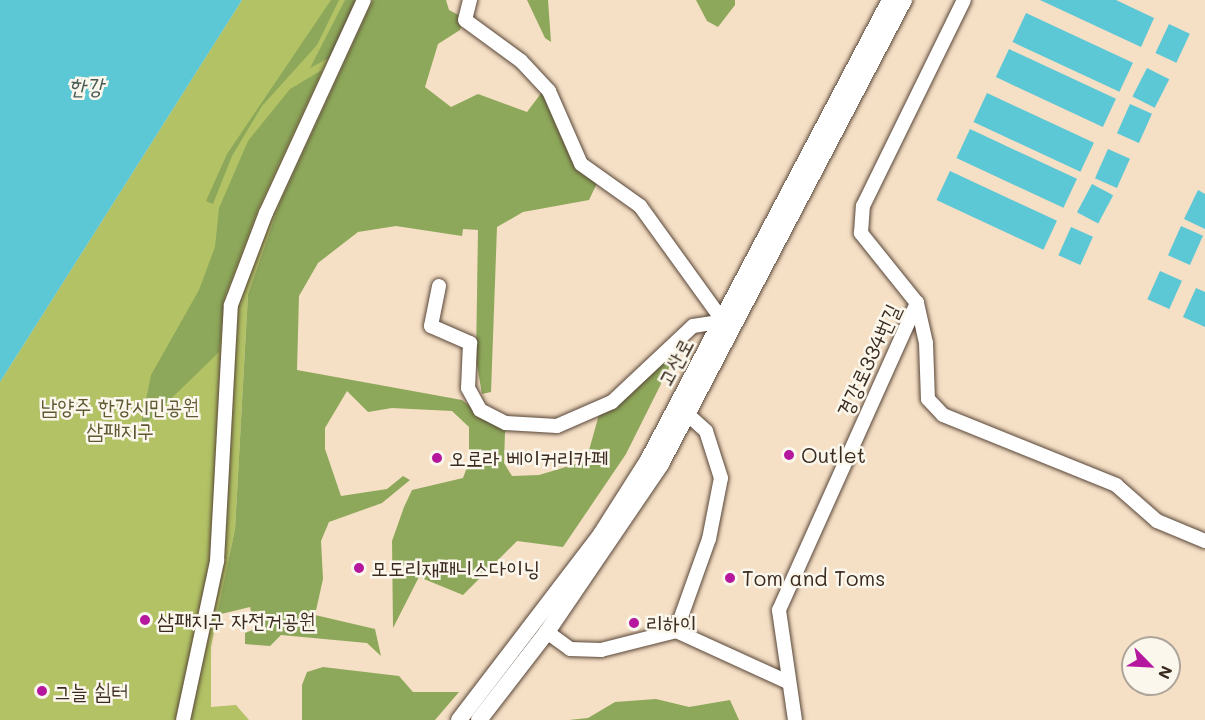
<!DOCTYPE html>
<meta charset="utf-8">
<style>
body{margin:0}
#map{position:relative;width:1205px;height:720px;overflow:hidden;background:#f5dfc5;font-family:Mali,"Poor Story",sans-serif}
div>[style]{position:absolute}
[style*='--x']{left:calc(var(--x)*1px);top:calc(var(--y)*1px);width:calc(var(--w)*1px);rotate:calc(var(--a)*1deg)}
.green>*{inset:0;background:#b2c265}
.forest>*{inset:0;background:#8da85a}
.water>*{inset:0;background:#5cc7d5;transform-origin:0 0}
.roads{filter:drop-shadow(0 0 2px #574537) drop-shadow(0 0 2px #574537)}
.minor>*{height:14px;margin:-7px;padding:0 7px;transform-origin:7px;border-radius:7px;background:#fff}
.tertiary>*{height:16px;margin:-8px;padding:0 8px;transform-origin:8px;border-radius:8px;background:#fff}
.dots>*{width:16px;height:16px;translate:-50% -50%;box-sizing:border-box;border:3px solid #fbf7ec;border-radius:50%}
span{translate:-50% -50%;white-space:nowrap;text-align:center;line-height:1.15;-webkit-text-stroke:5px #fbf7ec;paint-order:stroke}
.street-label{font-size:21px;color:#3b2a1e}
.park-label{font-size:21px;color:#5f5833}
.poi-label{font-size:21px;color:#3b2a1e}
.left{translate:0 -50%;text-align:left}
.water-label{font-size:22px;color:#455955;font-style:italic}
.north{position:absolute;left:1121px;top:636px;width:60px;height:60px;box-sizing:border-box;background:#fbf7ec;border:2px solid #aea59a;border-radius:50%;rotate:114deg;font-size:16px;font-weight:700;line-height:24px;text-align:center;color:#3b2a1e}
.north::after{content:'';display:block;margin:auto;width:21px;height:27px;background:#b5179e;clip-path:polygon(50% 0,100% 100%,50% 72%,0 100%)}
</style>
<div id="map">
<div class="green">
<i style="clip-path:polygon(242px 0,373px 0,279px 205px,248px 294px,235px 529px,211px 647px,211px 707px,236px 705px,249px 720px,0 720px,0 382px)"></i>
</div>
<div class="forest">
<i style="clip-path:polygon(331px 0,339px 0,317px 45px,262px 106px,232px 156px,213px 204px,206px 201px,227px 154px)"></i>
<i style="clip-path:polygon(345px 0,355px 0,348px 20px,329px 58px,310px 68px)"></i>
<i style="clip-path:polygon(373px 0,446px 0,449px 10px,464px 18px,460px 30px,438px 44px,425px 87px,451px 107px,478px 94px,527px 112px,545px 88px,557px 125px,599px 179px,589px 200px,523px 212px,497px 227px,491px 392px,482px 394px,476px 359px,478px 230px,463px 229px,462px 236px,396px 226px,358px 232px,318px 263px,299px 296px,297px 370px,462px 400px,486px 418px,511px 427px,505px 432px,504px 463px,512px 476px,539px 475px,586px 461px,600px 411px,680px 346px,626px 454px,563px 547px,517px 541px,463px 595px,419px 577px,393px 628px,392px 541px,404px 507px,412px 490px,463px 478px,469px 462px,469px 427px,452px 411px,392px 408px,368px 412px,347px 391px,325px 428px,325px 449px,341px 496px,387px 489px,403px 476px,410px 480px,382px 503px,329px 522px,321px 541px,323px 579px,315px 615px,375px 629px,381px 656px,367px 643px,281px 635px,270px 646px,245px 644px,245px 633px,255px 629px,250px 607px,217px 615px,235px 529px,248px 294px,279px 205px)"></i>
<i style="clip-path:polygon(527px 0,548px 0,551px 42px,545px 38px)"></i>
<i style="clip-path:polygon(696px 0,735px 0,735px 5px,718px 27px,707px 21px)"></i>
<i style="clip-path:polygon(322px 70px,259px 206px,224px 298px,219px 352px,140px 429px,151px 375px,199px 290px,215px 247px,219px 208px,248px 141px,290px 89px)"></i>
<i style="clip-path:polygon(323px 667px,399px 676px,413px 692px,459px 692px,435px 720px,302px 720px,302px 685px,307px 672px)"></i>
<i style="clip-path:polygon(656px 699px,689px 707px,730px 700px,739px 720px,569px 720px,588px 718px,615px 702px)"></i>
</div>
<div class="water">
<i style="clip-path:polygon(0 0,242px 0,0 382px)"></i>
<i style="clip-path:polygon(1040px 0,1116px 0,1154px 18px,1141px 47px)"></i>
<i style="left:1026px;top:13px;width:118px;height:32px;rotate:25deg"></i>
<i style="left:1169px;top:24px;width:23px;height:32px;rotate:25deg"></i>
<i style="left:1009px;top:49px;width:118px;height:31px;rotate:25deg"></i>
<i style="left:1147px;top:68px;width:25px;height:32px;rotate:27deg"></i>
<i style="left:987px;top:93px;width:118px;height:32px;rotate:25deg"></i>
<i style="left:1130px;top:104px;width:24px;height:32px;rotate:24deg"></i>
<i style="left:970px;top:129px;width:118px;height:32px;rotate:25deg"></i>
<i style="left:1108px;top:149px;width:24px;height:32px;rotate:24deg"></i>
<i style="left:950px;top:171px;width:118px;height:32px;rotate:25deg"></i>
<i style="left:1092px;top:184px;width:24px;height:32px;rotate:28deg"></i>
<i style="clip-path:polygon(1198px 190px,1205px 194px,1205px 229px,1184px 219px)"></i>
<i style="left:1181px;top:226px;width:24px;height:32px;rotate:24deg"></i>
<i style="left:1071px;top:227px;width:24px;height:31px;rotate:24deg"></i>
<i style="left:1160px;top:271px;width:24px;height:31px;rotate:24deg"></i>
<i style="clip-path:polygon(1196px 288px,1205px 292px,1205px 327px,1183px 317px)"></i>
</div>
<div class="roads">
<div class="minor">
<i style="--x:439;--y:286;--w:41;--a:101.3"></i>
<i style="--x:431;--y:326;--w:43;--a:23.6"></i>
<i style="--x:470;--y:343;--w:45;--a:92.5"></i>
<i style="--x:468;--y:388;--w:25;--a:61"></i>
<i style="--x:480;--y:410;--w:29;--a:27"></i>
<i style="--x:506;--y:423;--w:51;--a:3.4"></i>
<i style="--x:557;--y:426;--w:60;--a:-23.6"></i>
<i style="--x:612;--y:402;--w:111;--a:-43.2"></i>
<i style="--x:693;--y:326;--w:30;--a:-9"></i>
<i style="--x:723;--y:321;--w:142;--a:-125.8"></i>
<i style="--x:640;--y:206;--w:72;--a:-144.6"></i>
<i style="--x:581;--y:164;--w:80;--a:-113.7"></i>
<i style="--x:549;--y:91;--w:41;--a:-133"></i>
<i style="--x:521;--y:61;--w:69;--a:-143.8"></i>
<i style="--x:465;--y:20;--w:21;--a:-76"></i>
<i style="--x:917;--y:303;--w:90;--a:-128.7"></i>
<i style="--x:861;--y:233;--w:27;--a:-86"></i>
<i style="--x:863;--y:206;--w:229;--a:-63.9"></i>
<i style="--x:676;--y:631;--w:98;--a:-70.3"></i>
<i style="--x:709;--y:539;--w:62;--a:-78.9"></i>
<i style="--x:721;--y:478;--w:49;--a:-107.7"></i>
<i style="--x:706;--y:431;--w:25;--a:-138"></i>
<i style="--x:547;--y:632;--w:29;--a:36"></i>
<i style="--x:570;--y:649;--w:31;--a:2"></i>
<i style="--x:601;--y:650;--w:77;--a:-14.2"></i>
<i style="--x:676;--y:631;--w:123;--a:24.5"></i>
<i style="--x:183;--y:720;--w:163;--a:-77.9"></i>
<i style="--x:217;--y:561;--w:256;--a:-86.9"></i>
<i style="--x:231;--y:305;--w:98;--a:-69.2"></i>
<i style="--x:266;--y:213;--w:234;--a:-65.3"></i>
<i style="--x:795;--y:720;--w:111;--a:-98.3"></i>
<i style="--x:779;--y:610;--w:337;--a:-65.8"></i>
<i style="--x:917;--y:303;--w:41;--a:77.3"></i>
<i style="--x:926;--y:343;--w:56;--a:88"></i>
<i style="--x:928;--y:399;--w:22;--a:47"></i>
<i style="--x:943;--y:415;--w:187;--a:22"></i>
<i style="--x:1116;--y:485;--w:55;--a:41.3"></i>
<i style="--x:1157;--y:521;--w:52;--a:22.6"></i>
</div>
<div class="tertiary">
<i style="--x:459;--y:720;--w:234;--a:-52.6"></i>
<i style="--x:601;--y:534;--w:88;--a:-57.6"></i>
<i style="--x:648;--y:460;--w:520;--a:-62.25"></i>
<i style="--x:479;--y:720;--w:111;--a:-52.3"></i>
<i style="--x:547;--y:632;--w:203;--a:-55.8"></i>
<i style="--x:661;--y:464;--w:524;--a:-62.36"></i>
</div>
</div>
<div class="dots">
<i style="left:789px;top:455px;background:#b5179e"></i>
<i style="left:437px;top:458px;background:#b5179e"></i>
<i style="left:359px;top:568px;background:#b5179e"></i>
<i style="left:730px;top:578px;background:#b5179e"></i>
<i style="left:145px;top:620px;background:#b5179e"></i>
<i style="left:634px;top:623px;background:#b5179e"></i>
<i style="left:42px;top:691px;background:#b5179e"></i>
</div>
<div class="street-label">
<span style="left:868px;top:360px;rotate:-65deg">경강로334번길</span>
<span style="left:675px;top:362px;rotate:-62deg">고산로</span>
</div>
<div class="park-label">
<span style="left:120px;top:418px">남양주 한강시민공원<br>삼패지구</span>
</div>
<div class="poi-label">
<span class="left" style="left:801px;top:455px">Outlet</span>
<span class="left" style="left:449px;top:458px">오로라 베이커리카페</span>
<span class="left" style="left:371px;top:568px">모도리재패니스다이닝</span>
<span class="left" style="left:742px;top:578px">Tom and Toms</span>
<span class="left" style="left:157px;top:620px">삼패지구 자전거공원</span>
<span class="left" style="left:646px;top:623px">리하이</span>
<span class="left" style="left:54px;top:691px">그늘 쉼터</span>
</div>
<div class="water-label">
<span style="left:86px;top:86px">한강</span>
</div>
<div class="north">N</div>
</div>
